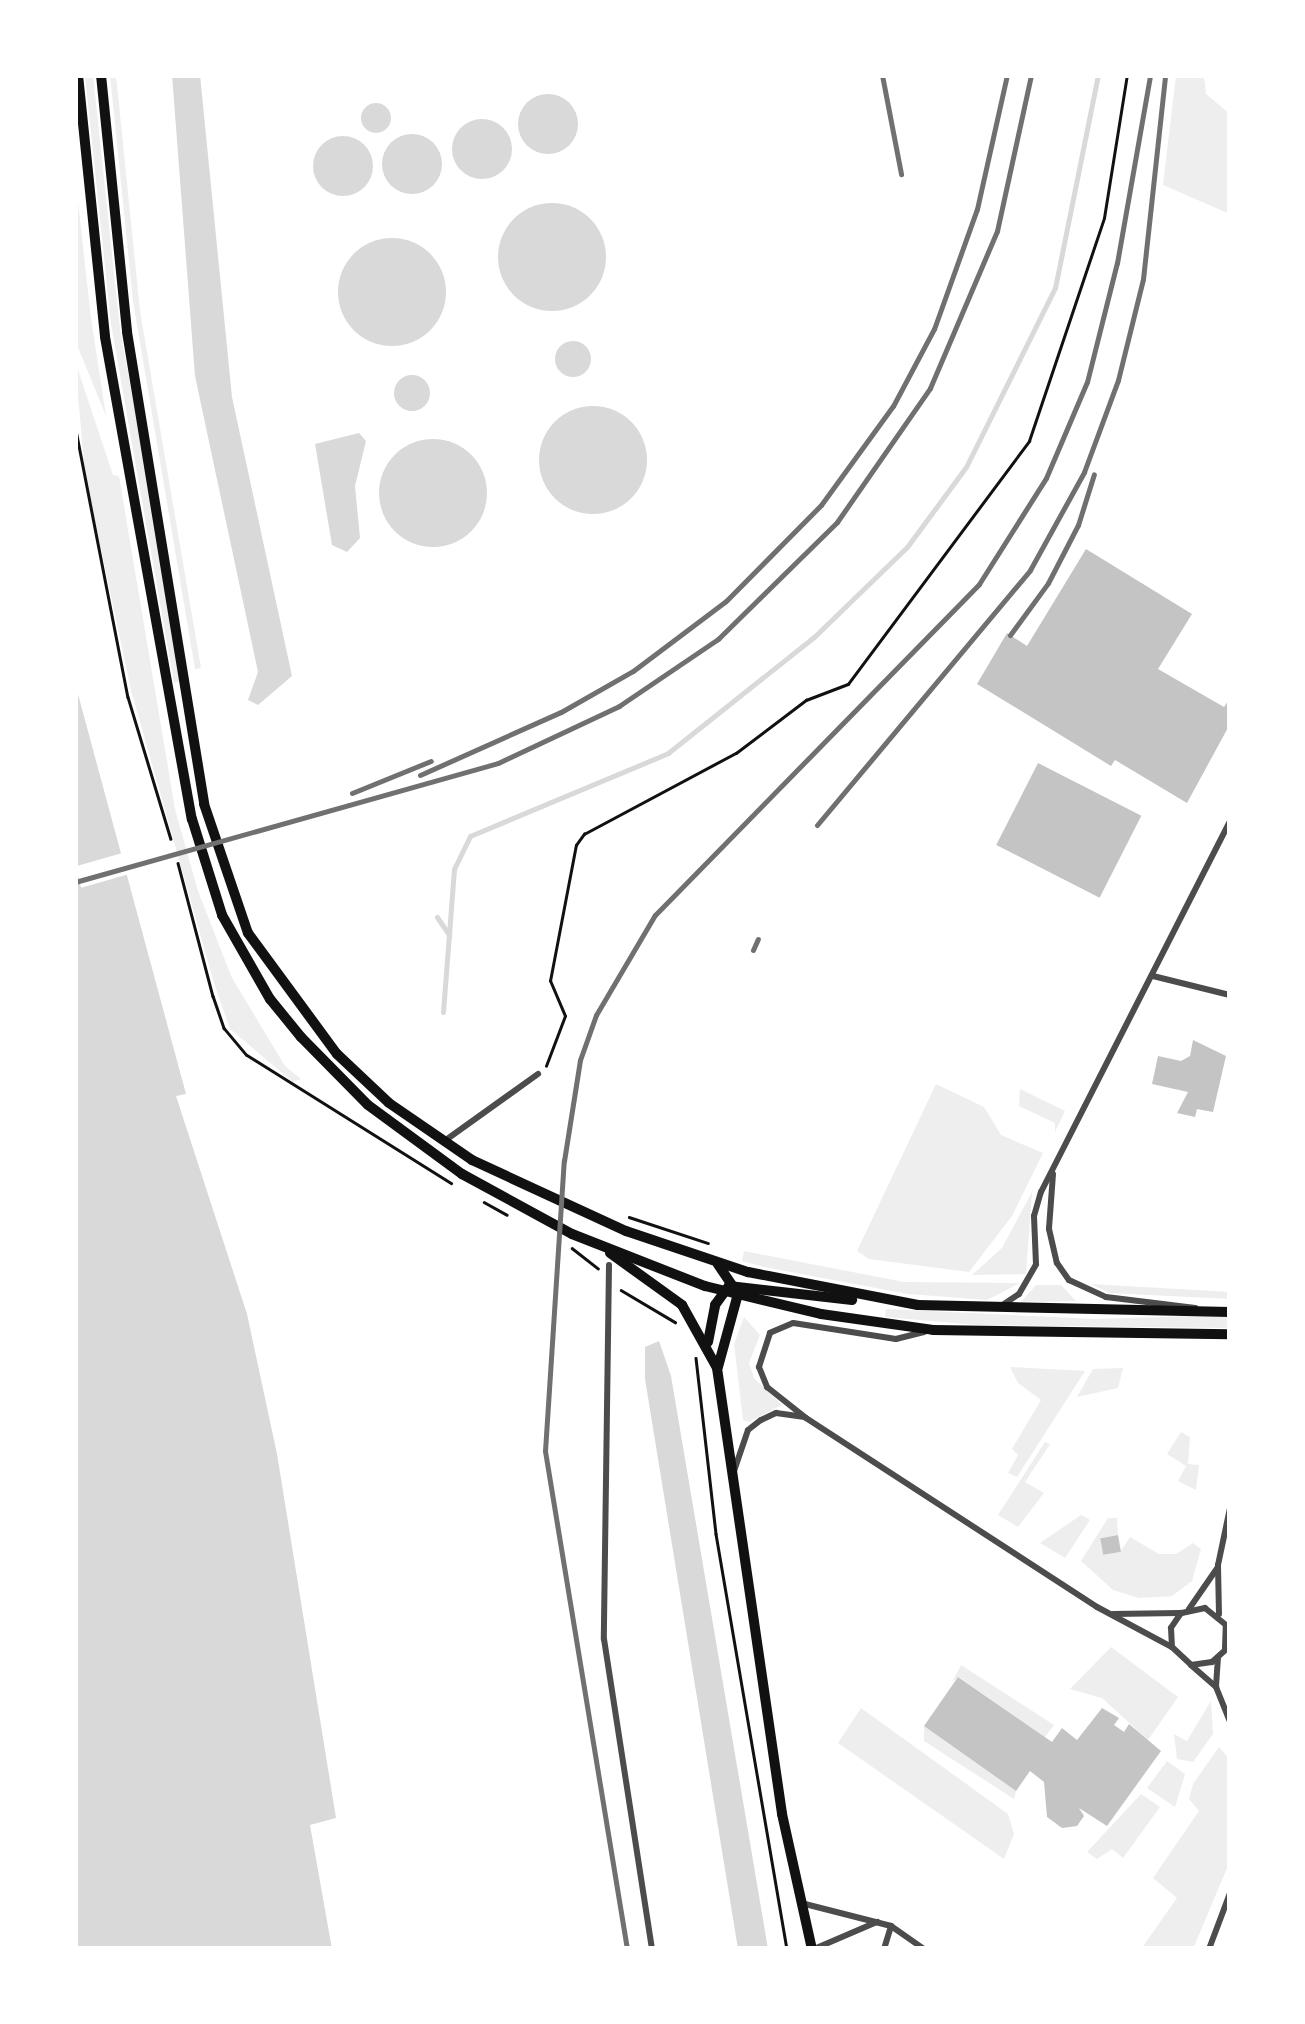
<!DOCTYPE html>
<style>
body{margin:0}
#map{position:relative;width:1305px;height:2024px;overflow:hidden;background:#fff;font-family:"PT Sans Narrow",sans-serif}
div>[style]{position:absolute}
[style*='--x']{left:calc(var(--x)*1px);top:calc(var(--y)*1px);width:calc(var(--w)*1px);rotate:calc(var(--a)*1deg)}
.green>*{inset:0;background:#eee}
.water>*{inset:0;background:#d9d9d9}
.round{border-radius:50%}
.pier>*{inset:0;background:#fff;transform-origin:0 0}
.stream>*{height:5px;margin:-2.5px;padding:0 2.5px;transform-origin:2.5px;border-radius:2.5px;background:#d9d9d9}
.building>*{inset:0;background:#c4c4c4;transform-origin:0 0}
.path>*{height:2.5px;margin:-1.25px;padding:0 1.25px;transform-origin:1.25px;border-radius:1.25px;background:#111}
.minor>*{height:6px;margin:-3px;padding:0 3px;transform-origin:3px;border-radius:3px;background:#4c4c4c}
.primary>*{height:10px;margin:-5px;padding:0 5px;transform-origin:5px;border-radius:5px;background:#111}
.rail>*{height:5px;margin:-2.5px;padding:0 2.5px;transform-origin:2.5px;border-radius:2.5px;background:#707070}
span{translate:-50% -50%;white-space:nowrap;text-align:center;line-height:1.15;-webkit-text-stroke:8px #fff;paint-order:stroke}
.frame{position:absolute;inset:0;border:78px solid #fff;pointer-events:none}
</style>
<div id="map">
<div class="green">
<i style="clip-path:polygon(85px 75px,93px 75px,120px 329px,170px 605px,180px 681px,174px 683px,111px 324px)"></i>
<i style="clip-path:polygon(110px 75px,116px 75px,140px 311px,201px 668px,195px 669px,133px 301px)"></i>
<i style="clip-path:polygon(1176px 75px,1204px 75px,1206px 94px,1230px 114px,1230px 214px,1163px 185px)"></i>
<i style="clip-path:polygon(75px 175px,91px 318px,106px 416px,75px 340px)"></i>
<i style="clip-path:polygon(75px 361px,113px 475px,119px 476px,175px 809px,198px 891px,232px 978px,285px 1066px,301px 1079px,293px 1082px,230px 1029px,214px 983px,131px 690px,85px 474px)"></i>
<i style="clip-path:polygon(936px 1084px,984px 1107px,1001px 1135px,1043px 1153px,1012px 1216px,969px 1272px,869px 1259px,857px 1251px)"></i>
<i style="clip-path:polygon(1020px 1089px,1065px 1111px,1055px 1132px,1055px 1123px,1019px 1106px)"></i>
<i style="clip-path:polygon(1032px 1192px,1026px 1274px,972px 1275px,1002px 1248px)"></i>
<i style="clip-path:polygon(744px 1251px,904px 1282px,1020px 1283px,987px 1300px,908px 1294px,764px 1267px,742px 1261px)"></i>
<i style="clip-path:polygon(1091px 1284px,1230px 1292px,1230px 1299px,1109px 1293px)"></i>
<i style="clip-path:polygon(1036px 1285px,1061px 1285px,1076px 1301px,1021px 1302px)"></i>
<i style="clip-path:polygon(886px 1309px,1095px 1319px,1230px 1315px,1230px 1328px,977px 1325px,885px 1317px)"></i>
<i style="clip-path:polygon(744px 1317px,760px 1335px,749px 1363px,754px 1378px,782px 1405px,749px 1422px,743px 1420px,734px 1344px)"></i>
<i style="clip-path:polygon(1010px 1367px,1085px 1371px,1017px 1477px,1008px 1473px,1018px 1455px,1012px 1449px,1041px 1400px,1018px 1383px)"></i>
<i style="clip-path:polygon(1123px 1368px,1118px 1388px,1077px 1397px,1093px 1369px)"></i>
<i style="clip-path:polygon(1181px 1432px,1190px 1437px,1188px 1464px,1199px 1465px,1196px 1490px,1178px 1481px,1186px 1466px,1167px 1454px)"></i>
<i style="clip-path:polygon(1045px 1442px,1050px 1444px,1025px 1482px,1044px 1493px,1018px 1527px,998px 1515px)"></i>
<i style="clip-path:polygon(1081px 1515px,1090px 1520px,1065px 1558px,1040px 1543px)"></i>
<i style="clip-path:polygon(1108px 1518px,1117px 1518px,1118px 1535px,1100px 1538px,1120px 1552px,1130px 1537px,1159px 1554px,1176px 1554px,1193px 1543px,1201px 1549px,1192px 1581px,1172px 1596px,1139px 1598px,1113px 1590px,1081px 1561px)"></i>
<i style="clip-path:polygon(1111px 1647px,1178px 1697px,1148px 1740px,1102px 1698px,1070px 1689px)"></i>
<i style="clip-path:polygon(961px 1665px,1054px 1725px,1045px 1737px,959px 1677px,952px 1682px)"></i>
<i style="clip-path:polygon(1211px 1701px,1213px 1734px,1193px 1762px,1177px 1759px,1174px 1734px,1187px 1741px)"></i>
<i style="clip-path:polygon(861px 1708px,1008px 1814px,1014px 1834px,1004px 1859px,838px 1743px)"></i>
<i style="clip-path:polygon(924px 1726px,1016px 1791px,1014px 1799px,924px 1741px)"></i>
<i style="clip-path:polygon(1219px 1747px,1230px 1760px,1230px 1861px,1193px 1949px,1141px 1949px,1177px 1898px,1153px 1878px,1199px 1811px,1189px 1799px,1193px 1784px)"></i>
<i style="clip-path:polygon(1167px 1761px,1185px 1774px,1175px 1807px,1147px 1788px)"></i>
<i style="clip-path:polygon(1141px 1794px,1160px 1807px,1123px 1858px,1112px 1849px,1097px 1859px,1087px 1852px)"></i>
</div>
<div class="water">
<i style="clip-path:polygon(172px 75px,200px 75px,232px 397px,292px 676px,258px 705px,248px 700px,258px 672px,195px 376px)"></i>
<i class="round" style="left:518px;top:94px;width:60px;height:60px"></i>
<i class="round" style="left:361px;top:103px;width:30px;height:30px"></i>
<i class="round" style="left:452px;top:119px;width:60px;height:60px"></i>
<i class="round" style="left:382px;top:134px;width:60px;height:60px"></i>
<i class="round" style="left:313px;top:136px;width:60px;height:60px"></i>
<i class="round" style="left:498px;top:203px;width:108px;height:108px"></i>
<i class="round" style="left:338px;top:238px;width:108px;height:108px"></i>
<i class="round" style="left:555px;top:341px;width:36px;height:36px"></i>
<i class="round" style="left:394px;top:375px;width:36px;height:36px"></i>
<i class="round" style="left:539px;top:406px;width:108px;height:108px"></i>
<i style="clip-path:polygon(359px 433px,366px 441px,355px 486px,360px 538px,347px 552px,332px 545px,315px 444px)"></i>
<i class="round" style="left:379px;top:439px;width:108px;height:108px"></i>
<i style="clip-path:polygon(75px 683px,186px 1094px,176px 1096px,247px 1314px,277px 1454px,336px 1818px,310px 1825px,332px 1949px,75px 1949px)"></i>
<i style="clip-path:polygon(659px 1341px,671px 1376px,768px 1949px,738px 1949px,645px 1379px,645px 1347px)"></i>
</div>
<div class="pier">
<i style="left:126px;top:852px;width:22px;height:53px;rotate:74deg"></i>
</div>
<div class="stream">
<i style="--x:437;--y:917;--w:22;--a:56"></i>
<i style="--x:443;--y:1012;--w:143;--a:-85.6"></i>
<i style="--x:454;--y:869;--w:37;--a:-64"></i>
<i style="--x:470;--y:836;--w:215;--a:-22.7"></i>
<i style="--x:668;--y:753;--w:186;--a:-38.5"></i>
<i style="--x:814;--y:637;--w:129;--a:-44.1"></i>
<i style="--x:907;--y:547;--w:99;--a:-53.6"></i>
<i style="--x:966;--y:467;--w:200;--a:-63.6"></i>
<i style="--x:1055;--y:288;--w:217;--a:-78.6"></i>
</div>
<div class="building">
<i style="clip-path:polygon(1086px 549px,1192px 614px,1158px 669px,1224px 707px,1230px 698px,1230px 724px,1187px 803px,1115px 760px,1111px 766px,977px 684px,1007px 633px,1027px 646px)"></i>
<i style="left:1038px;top:763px;width:116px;height:92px;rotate:27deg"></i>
<i style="clip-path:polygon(1193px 1040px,1226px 1056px,1213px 1112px,1197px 1109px,1195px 1117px,1177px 1113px,1188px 1092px,1152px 1084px,1158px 1056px,1181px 1061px,1190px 1056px)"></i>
<i style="left:1118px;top:1535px;width:17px;height:18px;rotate:80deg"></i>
<i style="clip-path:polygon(958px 1677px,1052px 1742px,1062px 1728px,1077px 1740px,1102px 1708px,1119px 1718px,1114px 1725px,1124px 1732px,1129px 1724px,1161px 1751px,1107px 1826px,1079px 1808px,1084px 1816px,1077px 1826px,1062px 1828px,1047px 1817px,1044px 1782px,1030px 1771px,1016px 1791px,924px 1726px)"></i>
</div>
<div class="path">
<i style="--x:75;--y:425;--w:277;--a:79"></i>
<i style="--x:128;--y:697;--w:148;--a:73.2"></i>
<i style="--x:178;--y:863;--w:138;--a:75.3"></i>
<i style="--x:213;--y:996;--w:34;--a:71"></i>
<i style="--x:224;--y:1028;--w:35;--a:50"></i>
<i style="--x:247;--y:1055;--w:241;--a:32.1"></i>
<i style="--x:546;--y:1066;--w:53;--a:-69.2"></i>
<i style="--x:565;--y:1016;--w:38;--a:-113"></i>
<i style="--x:550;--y:981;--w:138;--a:-79.2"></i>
<i style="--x:576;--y:845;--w:14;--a:-54"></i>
<i style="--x:584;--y:834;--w:172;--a:-28.1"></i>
<i style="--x:736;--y:753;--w:88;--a:-37.1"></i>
<i style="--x:806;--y:700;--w:45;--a:-20.9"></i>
<i style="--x:848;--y:684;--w:303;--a:-53.3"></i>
<i style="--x:1029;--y:441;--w:235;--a:-71.4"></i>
<i style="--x:1104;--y:218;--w:145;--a:-80.9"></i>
<i style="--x:484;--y:1202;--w:26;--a:29"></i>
<i style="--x:629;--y:1217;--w:83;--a:18.2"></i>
<i style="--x:572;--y:1248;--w:33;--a:38"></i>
<i style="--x:621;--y:1290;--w:63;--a:30.7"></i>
<i style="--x:696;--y:1358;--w:177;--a:83.5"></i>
<i style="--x:716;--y:1534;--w:421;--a:80.3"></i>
</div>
<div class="minor">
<i style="--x:1153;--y:976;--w:79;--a:13.9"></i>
<i style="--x:443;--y:1142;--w:117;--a:-35.6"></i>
<i style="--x:1053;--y:1174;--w:55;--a:94.2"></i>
<i style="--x:1049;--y:1229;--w:35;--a:77"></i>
<i style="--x:1057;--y:1263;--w:21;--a:55"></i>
<i style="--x:1069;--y:1280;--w:41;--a:24.7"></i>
<i style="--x:1106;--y:1297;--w:90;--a:7"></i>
<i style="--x:609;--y:1265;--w:374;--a:90.8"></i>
<i style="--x:604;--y:1639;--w:314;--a:81.2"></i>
<i style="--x:1004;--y:1304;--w:18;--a:-34"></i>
<i style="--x:1019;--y:1294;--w:34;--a:-60"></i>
<i style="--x:1036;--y:1264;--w:48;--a:-92.4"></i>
<i style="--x:1034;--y:1216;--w:25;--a:-74"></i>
<i style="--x:1041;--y:1192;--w:416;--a:-63"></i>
<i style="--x:924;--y:1332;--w:29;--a:166"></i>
<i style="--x:896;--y:1339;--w:104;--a:-171.2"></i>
<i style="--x:793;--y:1323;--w:25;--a:157"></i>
<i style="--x:770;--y:1333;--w:36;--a:108"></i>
<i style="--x:759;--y:1367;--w:22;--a:68"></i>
<i style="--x:767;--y:1387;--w:50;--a:38.5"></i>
<i style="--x:806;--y:1418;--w:347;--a:33"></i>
<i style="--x:1097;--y:1607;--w:85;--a:28.1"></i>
<i style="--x:734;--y:1471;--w:43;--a:-71.1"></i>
<i style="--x:748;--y:1430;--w:16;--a:-38"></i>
<i style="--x:761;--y:1420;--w:17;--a:-25"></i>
<i style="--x:776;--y:1413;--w:27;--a:8"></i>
<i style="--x:1189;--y:1609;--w:51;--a:-55.4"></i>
<i style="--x:1113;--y:1614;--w:67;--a:-0.9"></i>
<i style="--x:1219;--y:1614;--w:49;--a:-91.2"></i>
<i style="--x:1218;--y:1565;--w:58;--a:-78.1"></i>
<i style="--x:1225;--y:1648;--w:23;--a:-88"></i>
<i style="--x:1226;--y:1625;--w:27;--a:-141"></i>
<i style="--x:1205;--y:1608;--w:25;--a:168"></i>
<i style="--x:1181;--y:1613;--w:18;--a:124"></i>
<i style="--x:1171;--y:1628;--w:19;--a:87"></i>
<i style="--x:1172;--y:1647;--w:26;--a:43"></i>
<i style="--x:1191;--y:1665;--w:21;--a:-8"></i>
<i style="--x:1212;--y:1662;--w:24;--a:-42"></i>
<i style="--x:1192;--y:1666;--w:32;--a:41"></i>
<i style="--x:1216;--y:1687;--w:37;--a:68"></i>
<i style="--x:1216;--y:1686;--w:28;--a:-86"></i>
<i style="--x:805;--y:1904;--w:89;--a:14.3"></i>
<i style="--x:891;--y:1926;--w:40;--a:34.9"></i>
<i style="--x:814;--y:1949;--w:69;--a:-23.2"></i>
<i style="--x:884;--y:1949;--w:24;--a:-73"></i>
<i style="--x:1209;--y:1949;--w:60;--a:-69.4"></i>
</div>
<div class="primary">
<i style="--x:78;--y:75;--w:263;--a:84.1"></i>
<i style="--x:105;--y:337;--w:490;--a:79.8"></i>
<i style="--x:192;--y:819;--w:101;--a:72.6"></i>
<i style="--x:222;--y:915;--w:97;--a:60.3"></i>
<i style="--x:270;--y:999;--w:49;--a:50.8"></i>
<i style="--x:301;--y:1037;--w:95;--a:45.4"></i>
<i style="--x:368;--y:1105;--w:117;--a:36.3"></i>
<i style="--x:462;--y:1174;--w:125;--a:28.6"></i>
<i style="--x:572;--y:1234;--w:143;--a:21.4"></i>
<i style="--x:705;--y:1286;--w:119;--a:13.6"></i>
<i style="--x:821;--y:1314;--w:113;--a:8.1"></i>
<i style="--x:933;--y:1330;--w:297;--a:0.8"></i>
<i style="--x:101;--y:75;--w:258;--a:84.2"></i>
<i style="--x:127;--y:332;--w:478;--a:80.7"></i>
<i style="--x:204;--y:804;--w:136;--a:71.2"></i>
<i style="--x:248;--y:933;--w:150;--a:53.7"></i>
<i style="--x:337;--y:1054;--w:71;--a:43.3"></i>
<i style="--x:389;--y:1103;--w:101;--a:34.5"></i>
<i style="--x:472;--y:1160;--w:170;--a:24.8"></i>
<i style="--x:626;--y:1231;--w:129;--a:18.6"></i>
<i style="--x:748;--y:1272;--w:173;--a:11"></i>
<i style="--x:918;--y:1305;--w:312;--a:1.3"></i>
<i style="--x:610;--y:1253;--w:89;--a:35.8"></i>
<i style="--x:682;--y:1305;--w:72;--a:60.9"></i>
<i style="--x:717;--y:1368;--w:451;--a:81.7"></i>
<i style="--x:782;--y:1814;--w:138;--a:77.5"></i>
<i style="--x:708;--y:1342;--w:38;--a:-79"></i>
<i style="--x:715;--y:1305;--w:24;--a:-54"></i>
<i style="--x:729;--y:1286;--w:124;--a:6.5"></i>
<i style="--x:718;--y:1367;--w:76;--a:-74.7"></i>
<i style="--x:738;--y:1294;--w:36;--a:-124"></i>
</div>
<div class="rail">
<i style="--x:882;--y:75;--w:101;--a:79.1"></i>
<i style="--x:1010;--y:635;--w:64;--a:-53.8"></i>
<i style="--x:1048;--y:583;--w:65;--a:-62.7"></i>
<i style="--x:1078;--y:525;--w:53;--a:-72.6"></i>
<i style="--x:420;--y:775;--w:154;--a:-24.1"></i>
<i style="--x:561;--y:712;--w:83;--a:-29.7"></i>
<i style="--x:633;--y:671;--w:116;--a:-37"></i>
<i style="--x:726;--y:601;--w:135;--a:-45.3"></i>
<i style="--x:821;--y:505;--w:122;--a:-54"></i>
<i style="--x:893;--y:406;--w:87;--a:-62"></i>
<i style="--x:934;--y:329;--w:127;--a:-70.3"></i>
<i style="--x:977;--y:209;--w:137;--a:-77.4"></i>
<i style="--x:352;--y:793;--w:85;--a:-22.1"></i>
<i style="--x:817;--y:825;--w:332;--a:-50.1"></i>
<i style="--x:1030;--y:570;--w:112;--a:-61.1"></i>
<i style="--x:1084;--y:472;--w:98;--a:-69.7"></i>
<i style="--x:1118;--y:380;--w:104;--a:-76.1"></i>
<i style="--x:1143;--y:279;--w:205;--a:-83.8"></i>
<i style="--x:75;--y:882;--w:439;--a:-15.7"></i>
<i style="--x:498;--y:763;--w:134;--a:-25.2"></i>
<i style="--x:619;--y:706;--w:120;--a:-34.1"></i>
<i style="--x:718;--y:639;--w:167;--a:-44.5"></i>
<i style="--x:837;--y:522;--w:163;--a:-55.2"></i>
<i style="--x:930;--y:388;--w:171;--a:-66.9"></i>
<i style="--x:997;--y:231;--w:160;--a:-77.7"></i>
<i style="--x:753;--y:950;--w:12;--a:-66"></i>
<i style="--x:627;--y:1949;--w:505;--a:-99.35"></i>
<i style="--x:545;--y:1451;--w:291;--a:-86.3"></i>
<i style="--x:564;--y:1161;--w:102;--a:-81"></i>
<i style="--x:580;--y:1060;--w:48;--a:-70.4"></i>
<i style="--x:596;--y:1015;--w:116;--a:-59.5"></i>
<i style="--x:655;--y:915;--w:463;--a:-45.6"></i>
<i style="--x:979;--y:584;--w:125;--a:-57.7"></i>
<i style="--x:1046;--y:478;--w:104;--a:-66.9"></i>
<i style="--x:1087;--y:382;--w:123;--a:-75.9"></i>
<i style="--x:1117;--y:263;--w:191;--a:-80"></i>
</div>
<div class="frame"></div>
</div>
